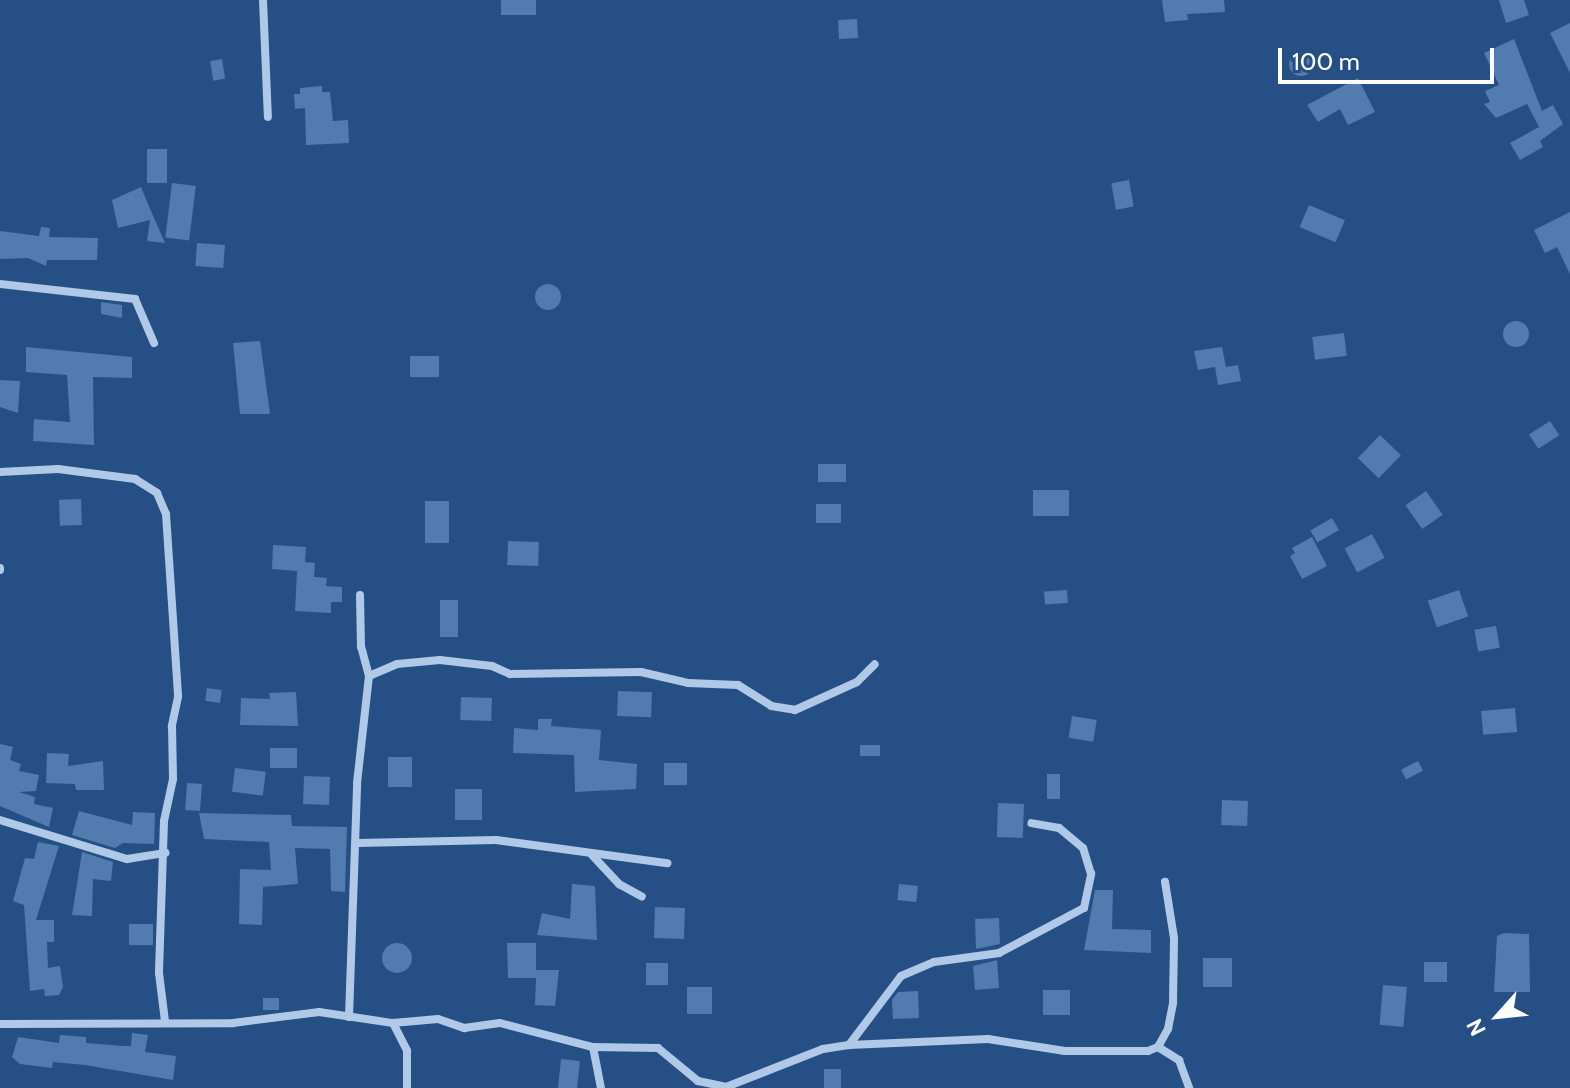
<!DOCTYPE html>
<style>
body{margin:0}
#map{position:relative;width:1570px;height:1088px;overflow:hidden;background:#264f85;font-family:Cabin,sans-serif}
div>[style]{position:absolute}
[style*='--x']{left:calc(var(--x)*1px);top:calc(var(--y)*1px);width:calc(var(--w)*1px);rotate:calc(var(--a)*1deg)}
.building>*{inset:0;background:#527baf;transform-origin:0 0}
.round{border-radius:50%}
.street>*{height:8px;margin:-4px;padding:0 4px;transform-origin:4px;border-radius:4px;background:#b0c9e8}
span{translate:-50% -50%;white-space:nowrap;text-align:center;line-height:1.15;-webkit-text-stroke:7px #264f85;paint-order:stroke}
.north{position:absolute;left:1458px;top:976px;width:80px;height:80px;-webkit-text-stroke:6px #264f85;paint-order:stroke;rotate:243deg;font-size:22px;font-weight:700;line-height:32px;text-align:center;color:#fff}
.north::after{content:'';display:block;margin:auto;width:28px;height:36px;background:#fff;clip-path:polygon(50% 0,100% 100%,50% 72%,0 100%)}
.scale{position:absolute;left:1278px;top:48px;width:216px;height:36px;box-sizing:border-box;border:4px solid #fff;border-top:0;padding-left:10px;font-size:24px;line-height:28px;white-space:nowrap;color:#fff;-webkit-text-stroke:6px #264f85;paint-order:stroke}
</style>
<div id="map">
<div class="building">
<i style="left:501px;top:0;width:35px;height:15px"></i>
<i style="clip-path:polygon(1162px 0,1224px 0,1225px 12px,1187px 14px,1188px 20px,1165px 22px)"></i>
<i style="clip-path:polygon(1499px 0,1524px 0,1529px 15px,1506px 23px)"></i>
<i style="left:857px;top:19px;width:19px;height:19px;rotate:87deg"></i>
<i style="clip-path:polygon(1570px 23px,1570px 73px,1550px 33px)"></i>
<i style="clip-path:polygon(1514px 39px,1542px 111px,1553px 105px,1563px 124px,1540px 141px,1543px 147px,1520px 160px,1510px 143px,1539px 127px,1527px 104px,1496px 118px,1484px 104px,1490px 102px,1485px 91px,1499px 85px,1484px 53px)"></i>
<i class="round" style="left:1289px;top:52px;width:24px;height:24px"></i>
<i style="left:222px;top:59px;width:20px;height:12px;rotate:81deg"></i>
<i style="clip-path:polygon(1358px 78px,1375px 112px,1348px 125px,1340px 109px,1318px 122px,1307px 105px)"></i>
<i style="clip-path:polygon(322px 86px,322px 92px,330px 92px,333px 121px,348px 120px,349px 143px,306px 145px,305px 108px,295px 109px,294px 94px,300px 94px,300px 88px)"></i>
<i style="left:147px;top:149px;width:20px;height:34px"></i>
<i style="left:1129px;top:180px;width:27px;height:18px;rotate:80deg"></i>
<i style="left:172px;top:183px;width:24px;height:55px;rotate:7deg"></i>
<i style="clip-path:polygon(141px 187px,151px 211px,165px 243px,147px 241px,150px 220px,118px 228px,112px 200px)"></i>
<i style="left:1309px;top:205px;width:39px;height:24px;rotate:23deg"></i>
<i style="clip-path:polygon(1570px 212px,1570px 274px,1557px 247px,1545px 253px,1534px 230px)"></i>
<i style="clip-path:polygon(41px 227px,50px 228px,49px 237px,98px 238px,97px 260px,47px 260px,46px 266px,28px 258px,0 259px,0 231px,39px 236px)"></i>
<i style="left:197px;top:243px;width:28px;height:23px;rotate:4deg"></i>
<i class="round" style="left:535px;top:284px;width:26px;height:26px"></i>
<i style="clip-path:polygon(101px 302px,122px 305px,122px 318px,101px 314px)"></i>
<i class="round" style="left:1503px;top:321px;width:26px;height:26px"></i>
<i style="left:1344px;top:333px;width:23px;height:32px;rotate:83deg"></i>
<i style="clip-path:polygon(260px 341px,270px 414px,240px 414px,233px 343px)"></i>
<i style="clip-path:polygon(26px 347px,132px 357px,132px 378px,93px 377px,94px 445px,33px 441px,34px 419px,70px 422px,67px 375px,26px 372px)"></i>
<i style="clip-path:polygon(1222px 347px,1226px 367px,1238px 365px,1241px 381px,1218px 385px,1215px 367px,1198px 370px,1194px 351px)"></i>
<i style="left:410px;top:356px;width:29px;height:21px"></i>
<i style="clip-path:polygon(0 380px,20px 381px,18px 413px,0 407px)"></i>
<i style="left:1550px;top:421px;width:17px;height:25px;rotate:57deg"></i>
<i style="left:1380px;top:435px;width:29px;height:32px;rotate:44deg"></i>
<i style="left:818px;top:464px;width:28px;height:18px"></i>
<i style="left:1033px;top:490px;width:36px;height:26px"></i>
<i style="left:1426px;top:491px;width:29px;height:25px;rotate:55deg"></i>
<i style="left:81px;top:499px;width:26px;height:22px;rotate:88deg"></i>
<i style="left:425px;top:501px;width:24px;height:42px"></i>
<i style="left:816px;top:504px;width:25px;height:19px"></i>
<i style="left:1332px;top:518px;width:14px;height:25px;rotate:60deg"></i>
<i style="left:1372px;top:534px;width:27px;height:31px;rotate:62deg"></i>
<i style="clip-path:polygon(1312px 537px,1327px 566px,1302px 579px,1290px 556px,1295px 553px,1292px 548px)"></i>
<i style="left:508px;top:541px;width:31px;height:24px;rotate:2deg"></i>
<i style="clip-path:polygon(273px 545px,306px 547px,305px 562px,315px 563px,314px 577px,327px 578px,326px 586px,342px 587px,342px 602px,331px 602px,331px 613px,295px 611px,297px 571px,272px 569px)"></i>
<i style="left:1067px;top:590px;width:13px;height:23px;rotate:86deg"></i>
<i style="left:1459px;top:590px;width:28px;height:33px;rotate:71deg"></i>
<i style="left:440px;top:600px;width:18px;height:37px"></i>
<i style="left:1496px;top:626px;width:22px;height:22px;rotate:80deg"></i>
<i style="left:207px;top:688px;width:15px;height:13px;rotate:8deg"></i>
<i style="left:618px;top:691px;width:34px;height:25px;rotate:2deg"></i>
<i style="clip-path:polygon(296px 692px,298px 726px,240px 725px,241px 698px,270px 699px,269px 693px)"></i>
<i style="left:461px;top:697px;width:31px;height:23px;rotate:2deg"></i>
<i style="left:1515px;top:708px;width:24px;height:34px;rotate:85deg"></i>
<i style="left:1072px;top:716px;width:25px;height:22px;rotate:9deg"></i>
<i style="clip-path:polygon(538px 719px,552px 719px,551px 726px,601px 730px,599px 760px,637px 764px,636px 789px,575px 792px,574px 755px,513px 753px,514px 728px,538px 730px)"></i>
<i style="clip-path:polygon(0 744px,13px 747px,10px 760px,21px 764px,19px 771px,39px 775px,36px 791px,19px 792px,35px 797px,34px 804px,53px 808px,49px 827px,0 806px)"></i>
<i style="left:880px;top:745px;width:11px;height:20px;rotate:90deg"></i>
<i style="left:270px;top:748px;width:27px;height:20px"></i>
<i style="clip-path:polygon(47px 753px,69px 754px,68px 766px,103px 761px,104px 790px,76px 790px,75px 784px,46px 783px)"></i>
<i style="left:388px;top:757px;width:24px;height:30px"></i>
<i style="left:1418px;top:761px;width:11px;height:19px;rotate:63deg"></i>
<i style="left:664px;top:763px;width:23px;height:22px"></i>
<i style="left:235px;top:768px;width:31px;height:24px;rotate:7deg"></i>
<i style="left:1060px;top:774px;width:25px;height:13px;rotate:90deg"></i>
<i style="left:304px;top:776px;width:26px;height:28px;rotate:2deg"></i>
<i style="left:187px;top:783px;width:15px;height:27px;rotate:4deg"></i>
<i style="left:455px;top:789px;width:27px;height:31px"></i>
<i style="left:1222px;top:800px;width:26px;height:25px;rotate:2deg"></i>
<i style="left:998px;top:803px;width:26px;height:34px;rotate:2deg"></i>
<i style="clip-path:polygon(79px 811px,132px 825px,133px 812px,155px 813px,154px 844px,123px 843px,115px 848px,72px 835px)"></i>
<i style="clip-path:polygon(199px 813px,291px 815px,292px 826px,347px 827px,345px 892px,331px 891px,330px 849px,295px 848px,298px 884px,263px 887px,262px 925px,239px 924px,240px 869px,271px 870px,269px 842px,204px 839px)"></i>
<i style="clip-path:polygon(38px 842px,59px 846px,36px 920px,54px 920px,54px 942px,47px 942px,48px 968px,60px 966px,63px 987px,59px 995px,45px 996px,44px 989px,30px 991px,24px 905px,13px 901px,25px 858px,34px 859px)"></i>
<i style="clip-path:polygon(82px 852px,113px 862px,111px 881px,93px 879px,92px 916px,72px 915px)"></i>
<i style="clip-path:polygon(572px 884px,595px 886px,597px 940px,537px 935px,542px 913px,570px 919px)"></i>
<i style="left:899px;top:884px;width:19px;height:16px;rotate:6deg"></i>
<i style="clip-path:polygon(1095px 890px,1113px 890px,1112px 929px,1151px 930px,1151px 953px,1084px 950px)"></i>
<i style="left:655px;top:907px;width:30px;height:31px;rotate:2deg"></i>
<i style="clip-path:polygon(999px 918px,1000px 944px,976px 949px,975px 919px)"></i>
<i style="left:153px;top:924px;width:21px;height:24px;rotate:90deg"></i>
<i style="clip-path:polygon(1504px 933px,1529px 934px,1530px 992px,1494px 992px,1497px 936px)"></i>
<i class="round" style="left:382px;top:943px;width:30px;height:30px"></i>
<i style="clip-path:polygon(507px 943px,536px 943px,536px 970px,559px 970px,555px 1006px,535px 1005px,536px 978px,508px 978px)"></i>
<i style="left:1232px;top:958px;width:29px;height:29px;rotate:90deg"></i>
<i style="clip-path:polygon(997px 960px,999px 988px,975px 990px,973px 966px)"></i>
<i style="left:1424px;top:962px;width:23px;height:20px"></i>
<i style="left:646px;top:963px;width:22px;height:22px"></i>
<i style="left:1383px;top:985px;width:24px;height:40px;rotate:5deg"></i>
<i style="left:687px;top:987px;width:25px;height:27px"></i>
<i style="left:1043px;top:990px;width:27px;height:25px"></i>
<i style="clip-path:polygon(918px 991px,919px 1018px,893px 1019px,892px 1000px,898px 992px)"></i>
<i style="left:279px;top:998px;width:12px;height:16px;rotate:90deg"></i>
<i style="clip-path:polygon(132px 1033px,148px 1035px,145px 1052px,176px 1056px,173px 1080px,85px 1065px,53px 1062px,52px 1068px,20px 1064px,12px 1057px,18px 1037px,59px 1043px,60px 1035px,86px 1037px,86px 1043px,123px 1046px,131px 1046px)"></i>
<i style="left:561px;top:1059px;width:19px;height:29px;rotate:6deg"></i>
<i style="left:824px;top:1069px;width:17px;height:19px"></i>
</div>
<div class="street">
<i style="--x:263;--y:0;--w:117;--a:87.6"></i>
<i style="--x:0;--y:284;--w:136;--a:6.3"></i>
<i style="--x:135;--y:299;--w:48;--a:66.6"></i>
<i style="--x:0;--y:472;--w:58;--a:-3"></i>
<i style="--x:58;--y:469;--w:78;--a:7.4"></i>
<i style="--x:135;--y:479;--w:26;--a:32"></i>
<i style="--x:157;--y:493;--w:23;--a:67"></i>
<i style="--x:166;--y:514;--w:183;--a:86.2"></i>
<i style="--x:178;--y:697;--w:30;--a:102"></i>
<i style="--x:172;--y:726;--w:53;--a:88.9"></i>
<i style="--x:173;--y:779;--w:43;--a:102.1"></i>
<i style="--x:164;--y:821;--w:152;--a:91.9"></i>
<i style="--x:159;--y:973;--w:48;--a:82.9"></i>
<i style="--x:0;--y:568;--w:2;--a:90"></i>
<i style="--x:369;--y:676;--w:30;--a:-23"></i>
<i style="--x:397;--y:664;--w:43;--a:-5.3"></i>
<i style="--x:440;--y:660;--w:52;--a:6.6"></i>
<i style="--x:492;--y:666;--w:20;--a:24"></i>
<i style="--x:510;--y:674;--w:131;--a:-0.9"></i>
<i style="--x:641;--y:672;--w:48;--a:13.2"></i>
<i style="--x:688;--y:683;--w:50;--a:2.3"></i>
<i style="--x:738;--y:685;--w:39;--a:32"></i>
<i style="--x:771;--y:706;--w:24;--a:9"></i>
<i style="--x:795;--y:710;--w:68;--a:-24.3"></i>
<i style="--x:857;--y:682;--w:25;--a:-45"></i>
<i style="--x:0;--y:820;--w:133;--a:17.1"></i>
<i style="--x:127;--y:859;--w:39;--a:-9"></i>
<i style="--x:358;--y:843;--w:138;--a:-1.2"></i>
<i style="--x:496;--y:840;--w:173;--a:7.7"></i>
<i style="--x:592;--y:855;--w:40;--a:47"></i>
<i style="--x:619;--y:884;--w:26;--a:29"></i>
<i style="--x:349;--y:1017;--w:234;--a:-88"></i>
<i style="--x:357;--y:783;--w:108;--a:-83.6"></i>
<i style="--x:369;--y:676;--w:30;--a:-105"></i>
<i style="--x:361;--y:647;--w:52;--a:-91.1"></i>
<i style="--x:393;--y:1023;--w:31;--a:63"></i>
<i style="--x:407;--y:1051;--w:37;--a:90"></i>
<i style="--x:0;--y:1024;--w:233;--a:-0.2"></i>
<i style="--x:233;--y:1023;--w:87;--a:-7.3"></i>
<i style="--x:319;--y:1012;--w:75;--a:8.5"></i>
<i style="--x:393;--y:1023;--w:45;--a:-5.1"></i>
<i style="--x:438;--y:1019;--w:28;--a:19"></i>
<i style="--x:464;--y:1028;--w:36;--a:-8"></i>
<i style="--x:500;--y:1023;--w:96;--a:14.5"></i>
<i style="--x:593;--y:1047;--w:65;--a:0.9"></i>
<i style="--x:658;--y:1048;--w:52;--a:39.5"></i>
<i style="--x:698;--y:1081;--w:29;--a:12"></i>
<i style="--x:726;--y:1087;--w:104;--a:-21.4"></i>
<i style="--x:823;--y:1049;--w:26;--a:-9"></i>
<i style="--x:849;--y:1045;--w:139;--a:-2.5"></i>
<i style="--x:988;--y:1039;--w:78;--a:8.9"></i>
<i style="--x:1065;--y:1051;--w:83;--a:0"></i>
<i style="--x:1148;--y:1051;--w:11;--a:-22"></i>
<i style="--x:1158;--y:1047;--w:21;--a:-61"></i>
<i style="--x:1168;--y:1029;--w:26;--a:-79"></i>
<i style="--x:1173;--y:1003;--w:65;--a:-89.1"></i>
<i style="--x:1174;--y:938;--w:57;--a:-99.1"></i>
<i style="--x:849;--y:1045;--w:86;--a:-53"></i>
<i style="--x:901;--y:976;--w:36;--a:-23"></i>
<i style="--x:934;--y:962;--w:66;--a:-7.9"></i>
<i style="--x:999;--y:953;--w:96;--a:-27.9"></i>
<i style="--x:1084;--y:908;--w:35;--a:-78"></i>
<i style="--x:1091;--y:874;--w:27;--a:-107"></i>
<i style="--x:1083;--y:848;--w:31;--a:-140"></i>
<i style="--x:1059;--y:828;--w:28;--a:-170"></i>
<i style="--x:593;--y:1047;--w:42;--a:79"></i>
<i style="--x:1158;--y:1047;--w:25;--a:32"></i>
<i style="--x:1179;--y:1060;--w:30;--a:70"></i>
</div>
<div class="north">N</div>
<div class="scale">100 m</div>
</div>
